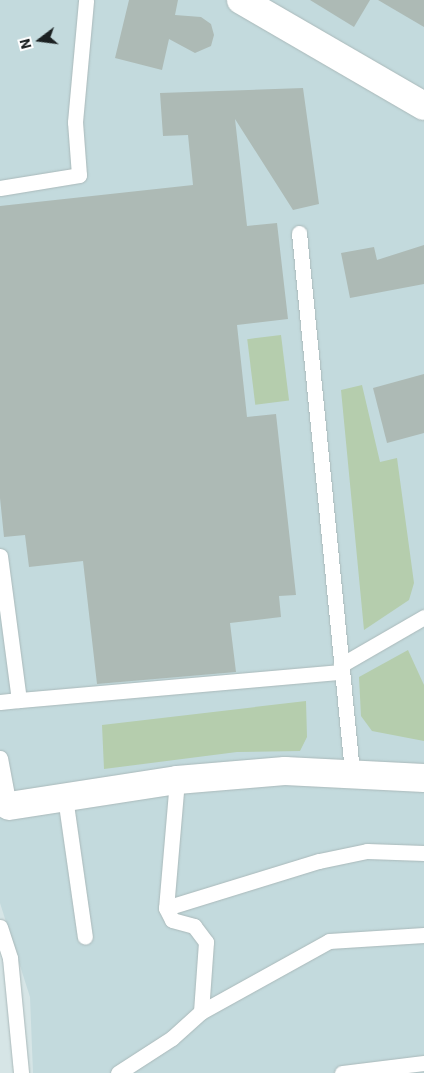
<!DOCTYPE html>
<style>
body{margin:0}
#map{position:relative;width:424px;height:1073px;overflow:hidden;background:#d6e5e6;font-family:"IBM Plex Sans",sans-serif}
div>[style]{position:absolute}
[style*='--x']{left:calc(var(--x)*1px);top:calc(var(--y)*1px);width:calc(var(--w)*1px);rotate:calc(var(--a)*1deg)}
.built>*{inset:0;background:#c3dadd}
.green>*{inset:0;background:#b5cdad;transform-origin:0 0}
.building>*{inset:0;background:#adbab5}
.roads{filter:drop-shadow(0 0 1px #aab9ba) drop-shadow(0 0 1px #aab9ba)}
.service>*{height:15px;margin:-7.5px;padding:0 7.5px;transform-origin:7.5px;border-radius:7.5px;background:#fff}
.minor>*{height:28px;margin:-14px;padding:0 14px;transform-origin:14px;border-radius:14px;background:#fff}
span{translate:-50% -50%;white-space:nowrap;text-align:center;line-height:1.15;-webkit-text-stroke:4px #fff;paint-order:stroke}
.north{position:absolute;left:15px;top:15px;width:50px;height:50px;-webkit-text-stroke:4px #fff;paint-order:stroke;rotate:255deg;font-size:14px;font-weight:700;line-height:20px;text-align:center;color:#1c2122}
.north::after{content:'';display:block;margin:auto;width:18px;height:22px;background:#1c2122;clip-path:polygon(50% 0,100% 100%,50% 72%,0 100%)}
</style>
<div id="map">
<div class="built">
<i style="clip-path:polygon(0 0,424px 0,424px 1073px,33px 1073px,30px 997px,0 903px)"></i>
</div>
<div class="green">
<i style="left:281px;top:335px;width:66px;height:34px;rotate:83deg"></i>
<i style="clip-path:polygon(362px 385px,380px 462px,397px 458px,414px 583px,409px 600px,364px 630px,341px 390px)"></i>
<i style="clip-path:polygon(408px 650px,424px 685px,424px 741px,372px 731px,361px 716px,359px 677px)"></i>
<i style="clip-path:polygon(306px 701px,307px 737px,300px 751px,237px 752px,104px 769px,102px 725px)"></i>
</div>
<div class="building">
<i style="clip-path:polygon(129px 0,178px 0,175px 15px,201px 17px,211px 24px,214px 35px,211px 46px,195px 53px,169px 39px,162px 70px,115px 58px)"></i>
<i style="clip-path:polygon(310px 0,370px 0,354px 27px)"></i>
<i style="clip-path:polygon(378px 0,424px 0,424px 27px)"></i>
<i style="clip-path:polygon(303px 88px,319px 204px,293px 210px,235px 119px,247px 226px,277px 223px,288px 319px,237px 325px,247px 417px,276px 414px,296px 595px,279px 596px,281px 617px,230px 623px,236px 672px,97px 684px,83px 561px,29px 567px,25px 535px,4px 537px,0 498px,0 206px,193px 185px,188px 135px,163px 136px,160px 93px)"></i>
<i style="clip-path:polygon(424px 245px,424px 284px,350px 298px,341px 253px,374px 247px,377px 260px)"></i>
<i style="clip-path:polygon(424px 374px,424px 433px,387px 443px,373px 388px)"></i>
</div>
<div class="roads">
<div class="service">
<i style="--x:0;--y:188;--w:80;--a:-9.3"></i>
<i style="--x:79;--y:175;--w:53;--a:-94.3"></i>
<i style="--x:75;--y:122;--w:122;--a:-84.8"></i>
<i style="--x:299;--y:233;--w:542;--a:84.38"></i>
<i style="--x:0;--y:556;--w:145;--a:82.5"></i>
<i style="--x:19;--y:700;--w:19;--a:174"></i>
<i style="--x:341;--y:665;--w:96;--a:-30"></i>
<i style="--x:19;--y:700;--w:324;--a:-5"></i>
<i style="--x:0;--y:758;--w:49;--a:79.4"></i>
<i style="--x:177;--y:780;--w:128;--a:94.9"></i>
<i style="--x:166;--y:908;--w:13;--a:63"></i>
<i style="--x:172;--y:920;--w:23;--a:15"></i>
<i style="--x:194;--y:926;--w:20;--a:53"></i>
<i style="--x:206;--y:942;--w:70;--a:94.1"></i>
<i style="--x:65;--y:797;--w:141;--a:81.9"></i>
<i style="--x:166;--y:908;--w:160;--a:-17.1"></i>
<i style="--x:319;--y:861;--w:49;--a:-11.8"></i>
<i style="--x:367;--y:851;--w:57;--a:2"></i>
<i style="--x:0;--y:927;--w:33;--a:72"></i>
<i style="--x:10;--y:958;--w:116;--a:84.5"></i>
<i style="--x:118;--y:1073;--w:64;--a:-32.9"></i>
<i style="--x:172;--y:1038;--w:39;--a:-42"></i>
<i style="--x:201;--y:1012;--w:146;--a:-29"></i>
<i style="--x:329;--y:941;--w:95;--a:-3.6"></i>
<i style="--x:342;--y:1073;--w:83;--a:-7"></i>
</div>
<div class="minor">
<i style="--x:241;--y:0;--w:211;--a:30.1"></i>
<i style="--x:9;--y:806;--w:170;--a:-8.8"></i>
<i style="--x:177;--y:780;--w:108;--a:-4.8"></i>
<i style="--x:285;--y:771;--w:139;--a:2.9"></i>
</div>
</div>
<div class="north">N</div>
</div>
